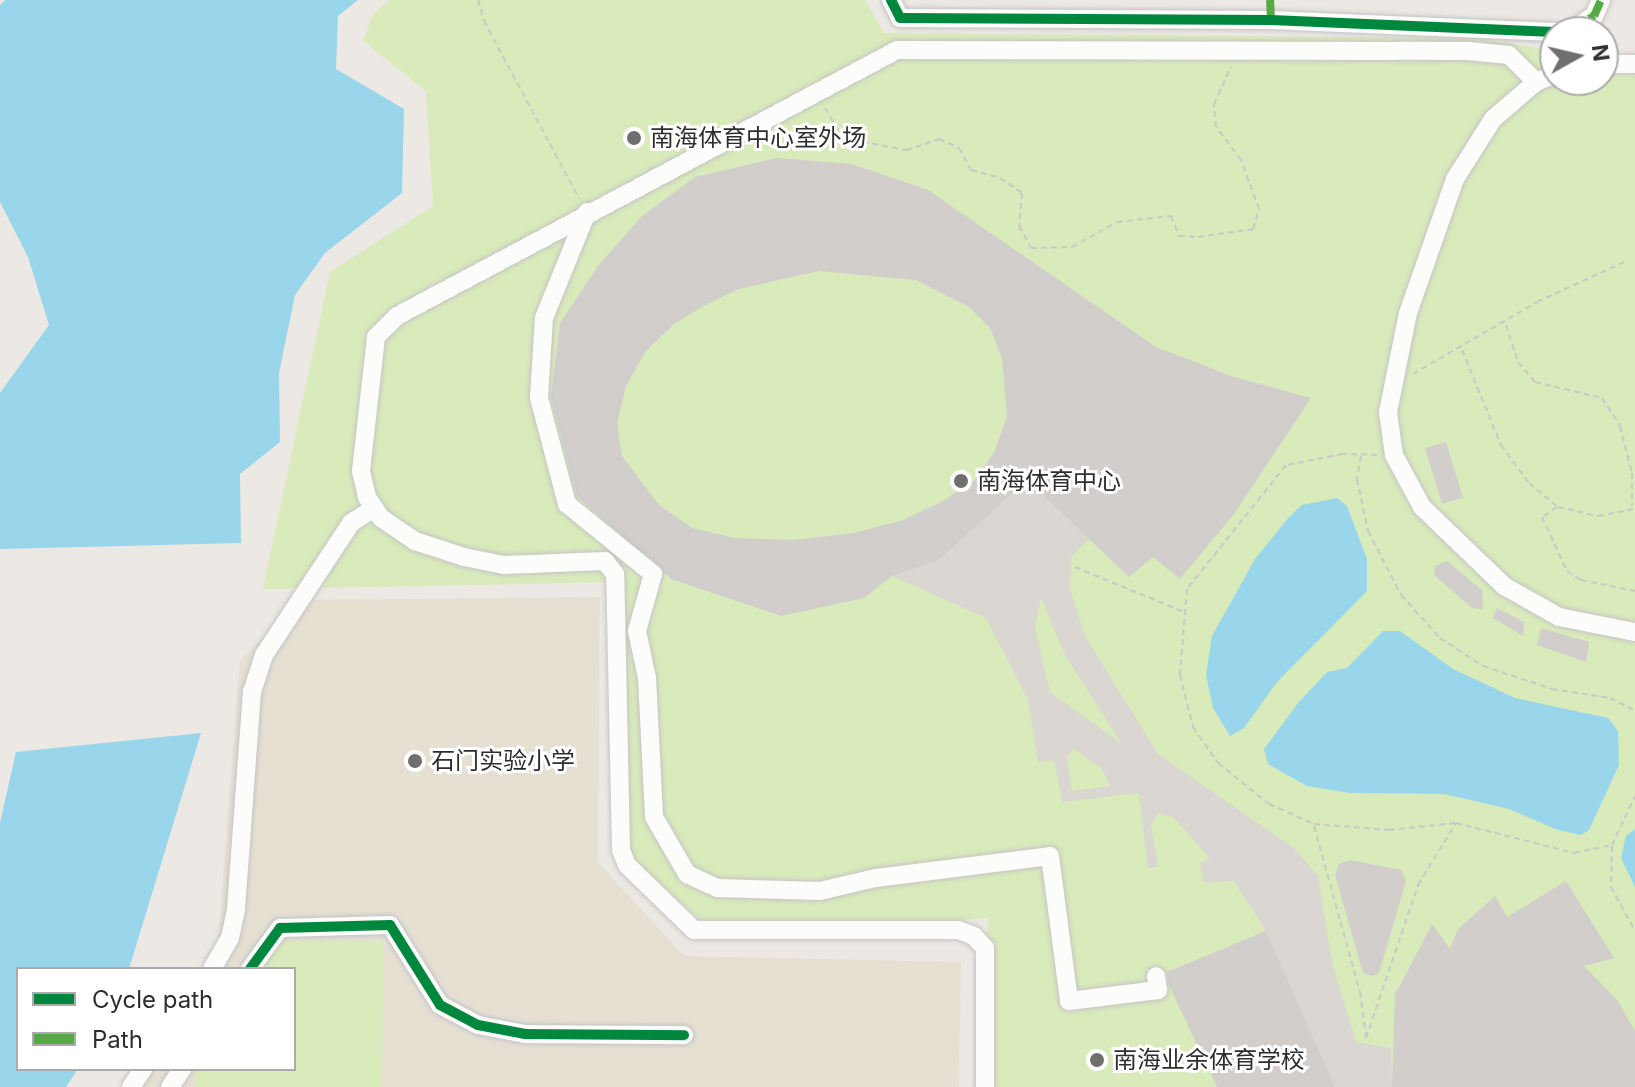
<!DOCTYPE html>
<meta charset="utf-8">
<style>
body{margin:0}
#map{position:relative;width:1635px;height:1087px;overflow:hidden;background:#ece8e4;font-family:Inter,"Noto Sans SC",sans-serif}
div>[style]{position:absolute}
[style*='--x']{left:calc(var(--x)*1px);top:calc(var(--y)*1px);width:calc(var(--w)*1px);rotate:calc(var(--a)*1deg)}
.education>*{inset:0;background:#e6e0d3}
.pitch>*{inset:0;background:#d9eabb}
.plaza>*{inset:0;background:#dad6d2}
.water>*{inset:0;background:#99d6ec}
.building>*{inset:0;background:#d1cecb;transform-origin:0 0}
.path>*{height:2px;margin-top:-1px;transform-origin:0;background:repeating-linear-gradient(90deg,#c9c9c8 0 6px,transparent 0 10px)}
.roads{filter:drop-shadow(0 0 2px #c5c4c5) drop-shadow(0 0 2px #c5c4c5)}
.minor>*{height:18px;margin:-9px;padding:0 9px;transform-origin:9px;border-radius:9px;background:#fcfcfb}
.quiet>*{height:8px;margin-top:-4px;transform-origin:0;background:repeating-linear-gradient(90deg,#54ab44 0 16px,transparent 0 24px)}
.cycleway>*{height:10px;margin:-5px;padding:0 5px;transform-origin:5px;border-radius:5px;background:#00873e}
.dots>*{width:22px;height:22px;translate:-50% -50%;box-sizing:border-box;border:4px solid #fff;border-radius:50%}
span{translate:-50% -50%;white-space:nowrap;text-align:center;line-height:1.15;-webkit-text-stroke:6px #fff;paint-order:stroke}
.poi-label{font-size:24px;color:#2e2e2e}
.left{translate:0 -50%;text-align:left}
.legend{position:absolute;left:16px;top:967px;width:280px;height:104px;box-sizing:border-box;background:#fff;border:2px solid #ababab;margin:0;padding:10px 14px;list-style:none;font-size:24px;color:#2e2e2e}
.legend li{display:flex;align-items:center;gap:16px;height:40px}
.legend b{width:40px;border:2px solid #ababab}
.north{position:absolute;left:1539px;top:16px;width:80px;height:80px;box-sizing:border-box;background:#fff;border:2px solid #ababab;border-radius:50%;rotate:82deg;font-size:22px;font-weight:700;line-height:32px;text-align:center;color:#2e2e2e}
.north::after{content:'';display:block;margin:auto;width:28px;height:36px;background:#706f6e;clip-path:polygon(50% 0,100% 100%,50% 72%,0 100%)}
</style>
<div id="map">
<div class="education">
<i style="clip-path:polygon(600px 597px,598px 862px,684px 956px,961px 962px,959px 1087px,123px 1087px,135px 1069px,294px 1069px,294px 969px,201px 969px,218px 944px,240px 661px,300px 600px)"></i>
</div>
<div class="pitch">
<i style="clip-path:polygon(390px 0,865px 0,884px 33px,1477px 38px,1555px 51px,1555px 80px,1603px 80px,1603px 59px,1635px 65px,1635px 1087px,981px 1087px,988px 918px,721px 938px,616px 846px,618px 582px,263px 589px,330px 272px,433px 206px,426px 91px,363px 41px,373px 14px)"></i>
<i style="clip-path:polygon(262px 941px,384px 941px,381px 1087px,196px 1087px,196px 1069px,294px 1069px,294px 969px,260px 969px)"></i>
</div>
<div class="plaza">
<i style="clip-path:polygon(evenodd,1027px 480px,1089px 539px,1071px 557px,1070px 589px,1085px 636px,1158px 754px,1295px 849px,1318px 876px,1332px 962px,1356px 1042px,1391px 1048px,1392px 1087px,1335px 1087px,1266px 931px,1234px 881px,1203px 882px,1200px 863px,1210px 858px,1173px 817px,1159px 813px,1151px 824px,1158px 867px,1148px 868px,1139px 793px,1062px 802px,1054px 760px,1038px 762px,1028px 700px,986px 618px,892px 576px,939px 560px,1027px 480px,1041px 598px,1065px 655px,1122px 744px,1050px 692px,1035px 628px,1041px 598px,1027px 480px,1074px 749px,1102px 769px,1110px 786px,1072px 791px,1067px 757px,1074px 749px)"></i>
</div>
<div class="water">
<i style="clip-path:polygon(5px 0,358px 0,338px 16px,336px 69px,404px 109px,402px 193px,325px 253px,295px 295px,279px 373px,280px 442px,240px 474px,241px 543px,0 549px,0 393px,49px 325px,28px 257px,0 202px,0 5px)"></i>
<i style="clip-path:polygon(1337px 498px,1347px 506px,1367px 559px,1367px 591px,1277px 682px,1244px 728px,1230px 736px,1213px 708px,1206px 675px,1212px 636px,1255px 559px,1289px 517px,1302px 505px)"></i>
<i style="clip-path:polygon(1383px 631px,1400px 631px,1453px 669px,1515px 698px,1608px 718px,1618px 731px,1619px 765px,1589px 830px,1581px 835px,1558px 830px,1509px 809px,1444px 794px,1350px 793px,1307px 786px,1268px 764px,1264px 749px,1298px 703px,1327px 672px,1347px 668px)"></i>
<i style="clip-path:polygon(201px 733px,129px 969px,18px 969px,18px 1069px,78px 1069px,66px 1087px,0 1087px,0 823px,16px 752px)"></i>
<i style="clip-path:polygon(1635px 829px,1635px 887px,1621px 858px,1626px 836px)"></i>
</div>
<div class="building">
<i style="clip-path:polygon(evenodd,777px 158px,852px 164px,928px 190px,1156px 347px,1234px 377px,1311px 398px,1234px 514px,1180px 579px,1153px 557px,1129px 577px,1027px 480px,939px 560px,892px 576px,864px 598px,781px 616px,671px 579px,577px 496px,551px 397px,560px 323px,598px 266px,642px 216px,695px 177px,777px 158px,819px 271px,916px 280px,969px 307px,990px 328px,1002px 358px,1007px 416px,995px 451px,975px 480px,941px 502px,903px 520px,854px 533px,795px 540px,735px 538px,692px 528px,659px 505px,622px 456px,617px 423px,626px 386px,646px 351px,674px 324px,707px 304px,739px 289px,819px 271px)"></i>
<i style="left:1446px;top:442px;width:58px;height:22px;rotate:73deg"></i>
<i style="clip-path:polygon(1447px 561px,1482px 590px,1483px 609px,1472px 608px,1434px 575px,1435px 566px)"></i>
<i style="clip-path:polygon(1497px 608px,1524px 622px,1523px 636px,1493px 618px)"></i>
<i style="clip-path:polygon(1541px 628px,1589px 642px,1586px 662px,1537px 645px)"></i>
<i style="clip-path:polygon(1350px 860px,1401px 870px,1406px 881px,1379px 973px,1372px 976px,1363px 973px,1335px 875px,1339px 864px)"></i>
<i style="clip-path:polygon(1566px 881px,1614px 958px,1584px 966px,1618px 1001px,1635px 1031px,1635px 1087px,1392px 1087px,1395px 995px,1432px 924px,1450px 949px,1458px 929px,1495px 896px,1507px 917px)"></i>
<i style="clip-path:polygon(1266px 931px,1335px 1087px,1217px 1087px,1169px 985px,1167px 972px)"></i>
</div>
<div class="path">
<i style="--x:478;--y:0;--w:22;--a:74"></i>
<i style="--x:484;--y:21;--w:201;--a:61.8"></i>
<i style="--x:825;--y:108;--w:35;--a:59"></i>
<i style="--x:843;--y:138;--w:64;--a:10.8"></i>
<i style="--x:906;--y:150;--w:35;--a:-18"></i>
<i style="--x:939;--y:139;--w:22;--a:24"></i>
<i style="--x:959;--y:148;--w:25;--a:61"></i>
<i style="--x:971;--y:170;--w:30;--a:15"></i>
<i style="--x:1000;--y:178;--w:27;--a:34"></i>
<i style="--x:1022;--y:193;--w:33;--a:95"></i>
<i style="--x:1019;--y:226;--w:25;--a:61"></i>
<i style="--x:1031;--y:248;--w:41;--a:-1.4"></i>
<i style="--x:1072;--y:247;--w:51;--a:-29.1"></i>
<i style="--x:1117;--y:222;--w:54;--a:-6.3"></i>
<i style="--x:1171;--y:216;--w:22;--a:68"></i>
<i style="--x:1179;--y:236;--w:19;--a:3"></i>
<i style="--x:1198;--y:237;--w:56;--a:-8.3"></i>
<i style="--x:1253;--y:229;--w:21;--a:-73"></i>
<i style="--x:1259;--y:209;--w:52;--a:-110.2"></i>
<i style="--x:1241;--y:160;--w:41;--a:-127.1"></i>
<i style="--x:1216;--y:127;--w:23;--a:-95"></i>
<i style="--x:1214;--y:104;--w:41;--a:-65.3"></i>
<i style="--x:1506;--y:325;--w:39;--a:72"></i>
<i style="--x:1518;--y:362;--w:26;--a:50"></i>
<i style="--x:1535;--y:382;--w:69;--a:13.4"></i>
<i style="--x:1602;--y:398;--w:33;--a:57"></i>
<i style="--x:1620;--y:426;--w:49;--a:75.7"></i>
<i style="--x:1632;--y:473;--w:33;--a:90"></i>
<i style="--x:1462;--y:350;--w:103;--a:67.7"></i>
<i style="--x:1501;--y:445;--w:47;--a:53.6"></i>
<i style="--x:1529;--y:483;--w:38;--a:40"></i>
<i style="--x:1558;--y:507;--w:41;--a:12.7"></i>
<i style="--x:1598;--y:516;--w:38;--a:-11"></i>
<i style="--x:1413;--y:374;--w:143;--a:-30.1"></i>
<i style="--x:1537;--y:302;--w:96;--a:-24.7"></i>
<i style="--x:1377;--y:455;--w:34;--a:-178"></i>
<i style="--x:1343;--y:454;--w:58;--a:169.1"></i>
<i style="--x:1286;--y:465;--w:159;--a:128.6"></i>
<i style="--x:1187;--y:589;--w:86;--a:94.7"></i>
<i style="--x:1180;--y:675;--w:54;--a:76"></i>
<i style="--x:1193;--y:727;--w:44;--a:55.2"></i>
<i style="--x:1218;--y:763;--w:65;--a:38.8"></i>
<i style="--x:1269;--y:804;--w:49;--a:24"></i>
<i style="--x:1314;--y:824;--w:75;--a:4.6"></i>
<i style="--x:1389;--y:830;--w:67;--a:-6"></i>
<i style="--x:1456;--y:823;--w:122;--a:14.3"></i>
<i style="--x:1574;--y:853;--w:39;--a:-12"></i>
<i style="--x:1612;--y:845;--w:54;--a:-64.9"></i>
<i style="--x:1361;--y:456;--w:23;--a:100"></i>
<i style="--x:1357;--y:479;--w:53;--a:78.1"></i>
<i style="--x:1368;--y:531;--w:72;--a:62.7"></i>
<i style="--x:1401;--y:595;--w:58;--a:47.8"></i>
<i style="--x:1440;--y:638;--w:51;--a:33.1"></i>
<i style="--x:1483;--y:666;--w:73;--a:18.4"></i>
<i style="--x:1552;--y:689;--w:59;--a:8.8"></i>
<i style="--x:1610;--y:698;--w:28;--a:27"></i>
<i style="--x:1557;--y:507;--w:18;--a:146"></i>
<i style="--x:1542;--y:517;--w:60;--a:65.2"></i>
<i style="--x:1567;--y:571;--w:17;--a:33"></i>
<i style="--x:1581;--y:580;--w:55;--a:11.5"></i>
<i style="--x:1075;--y:567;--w:118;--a:22.4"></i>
<i style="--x:1314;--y:826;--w:172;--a:74.5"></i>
<i style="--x:1360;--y:992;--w:45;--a:82.4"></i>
<i style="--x:1612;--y:846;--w:41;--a:91.4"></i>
<i style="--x:1611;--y:887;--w:50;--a:61.4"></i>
<i style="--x:1366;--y:1038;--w:162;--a:-71.2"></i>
<i style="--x:1418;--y:885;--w:73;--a:-58.5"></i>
</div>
<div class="roads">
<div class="minor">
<i style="--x:891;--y:0;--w:20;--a:63"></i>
<i style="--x:900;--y:18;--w:371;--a:0.3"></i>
<i style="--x:1271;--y:20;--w:284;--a:2.4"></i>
<i style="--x:1569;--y:32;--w:30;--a:-33"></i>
<i style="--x:1594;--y:16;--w:17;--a:-66"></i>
<i style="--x:1603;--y:64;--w:32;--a:0"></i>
<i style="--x:1555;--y:74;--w:21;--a:157"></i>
<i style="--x:1536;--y:82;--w:57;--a:139.3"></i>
<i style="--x:1493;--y:119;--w:71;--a:122.3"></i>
<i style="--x:1455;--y:179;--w:142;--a:109.3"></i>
<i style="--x:1408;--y:313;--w:101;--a:101.4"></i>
<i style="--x:1388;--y:412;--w:43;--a:82.1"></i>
<i style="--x:1394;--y:455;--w:59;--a:61.7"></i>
<i style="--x:1422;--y:507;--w:114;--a:43.9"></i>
<i style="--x:1504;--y:586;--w:63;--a:29.4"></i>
<i style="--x:1559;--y:617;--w:77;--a:11.2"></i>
<i style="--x:587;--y:212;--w:114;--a:112.1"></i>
<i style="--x:544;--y:318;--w:80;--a:93.6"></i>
<i style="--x:539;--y:398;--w:110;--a:75.2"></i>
<i style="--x:567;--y:504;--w:111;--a:39.1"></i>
<i style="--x:653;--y:574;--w:59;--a:105.7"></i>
<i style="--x:637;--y:631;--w:48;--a:78"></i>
<i style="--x:647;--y:678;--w:139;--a:87.1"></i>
<i style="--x:654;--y:817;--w:66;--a:59.9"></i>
<i style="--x:687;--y:874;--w:33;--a:25"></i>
<i style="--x:717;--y:888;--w:103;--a:1.7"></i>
<i style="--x:820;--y:891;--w:57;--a:-13.1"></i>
<i style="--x:876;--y:878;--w:175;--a:-7.2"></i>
<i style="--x:1050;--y:856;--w:146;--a:82.5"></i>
<i style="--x:1069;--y:1001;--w:90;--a:-7"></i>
<i style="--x:1158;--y:990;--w:14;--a:-98"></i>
<i style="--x:212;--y:969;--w:36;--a:-60"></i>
<i style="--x:230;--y:938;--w:30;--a:-78"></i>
<i style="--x:236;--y:909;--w:218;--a:-85.8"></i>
<i style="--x:252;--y:692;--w:39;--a:-72"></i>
<i style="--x:264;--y:655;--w:158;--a:-56.6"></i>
<i style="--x:351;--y:523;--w:27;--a:-33"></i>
<i style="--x:250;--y:969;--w:51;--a:-53.8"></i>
<i style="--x:280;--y:928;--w:110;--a:-1.6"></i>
<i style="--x:390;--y:925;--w:94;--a:58"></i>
<i style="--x:440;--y:1005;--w:43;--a:27.8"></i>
<i style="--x:478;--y:1025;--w:48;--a:10.8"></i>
<i style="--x:525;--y:1034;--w:159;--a:0.4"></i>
<i style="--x:131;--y:1087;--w:22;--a:-56"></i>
<i style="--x:170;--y:1087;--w:22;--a:-56"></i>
<i style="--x:985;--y:1087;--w:139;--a:-90"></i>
<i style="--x:985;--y:948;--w:16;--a:-133"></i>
<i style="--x:974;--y:936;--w:17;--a:-159"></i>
<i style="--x:958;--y:930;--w:264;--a:180"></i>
<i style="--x:694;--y:930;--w:93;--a:-135.9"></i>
<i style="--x:627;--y:865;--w:16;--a:-112"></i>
<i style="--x:621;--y:850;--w:276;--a:-91.2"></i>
<i style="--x:615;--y:574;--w:16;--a:-128"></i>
<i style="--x:605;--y:561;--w:101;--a:177.7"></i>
<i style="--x:504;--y:565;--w:41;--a:-168.7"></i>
<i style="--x:464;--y:557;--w:52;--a:-161.9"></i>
<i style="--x:415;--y:541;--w:41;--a:-145.9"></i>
<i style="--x:381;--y:518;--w:25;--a:-124"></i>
<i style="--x:367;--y:497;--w:27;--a:-103"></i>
<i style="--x:361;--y:471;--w:135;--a:-83.6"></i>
<i style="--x:376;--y:337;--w:30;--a:-45"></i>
<i style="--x:397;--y:316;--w:566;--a:-28.01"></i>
<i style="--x:897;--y:50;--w:571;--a:0.1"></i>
<i style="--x:1468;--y:51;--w:41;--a:5.6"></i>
<i style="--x:1509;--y:55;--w:38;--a:45"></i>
</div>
</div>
<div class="quiet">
<i style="--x:1270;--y:0;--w:20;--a:87"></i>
<i style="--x:1569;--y:32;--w:30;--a:-33"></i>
<i style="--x:1594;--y:16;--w:17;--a:-66"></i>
</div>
<div class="cycleway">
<i style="--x:891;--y:0;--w:20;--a:63"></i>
<i style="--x:900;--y:18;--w:371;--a:0.3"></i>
<i style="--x:1271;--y:20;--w:284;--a:2.4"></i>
<i style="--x:250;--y:969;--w:51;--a:-53.8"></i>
<i style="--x:280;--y:928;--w:110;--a:-1.6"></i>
<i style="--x:390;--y:925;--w:94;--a:58"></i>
<i style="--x:440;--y:1005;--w:43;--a:27.8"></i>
<i style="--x:478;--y:1025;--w:48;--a:10.8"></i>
<i style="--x:525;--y:1034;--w:159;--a:0.4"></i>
</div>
<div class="dots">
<i style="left:634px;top:138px;background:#706f6e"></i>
<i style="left:961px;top:481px;background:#706f6e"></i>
<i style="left:415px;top:761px;background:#706f6e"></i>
<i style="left:1097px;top:1060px;background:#706f6e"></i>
</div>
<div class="poi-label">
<span class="left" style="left:650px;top:138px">南海体育中心室外场</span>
<span class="left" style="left:977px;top:481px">南海体育中心</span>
<span class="left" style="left:431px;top:761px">石门实验小学</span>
<span class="left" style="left:1113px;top:1060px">南海业余体育学校</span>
</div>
<ul class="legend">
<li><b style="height:10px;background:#00873e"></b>Cycle path</li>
<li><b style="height:10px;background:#54ab44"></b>Path</li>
</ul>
<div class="north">N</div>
</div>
